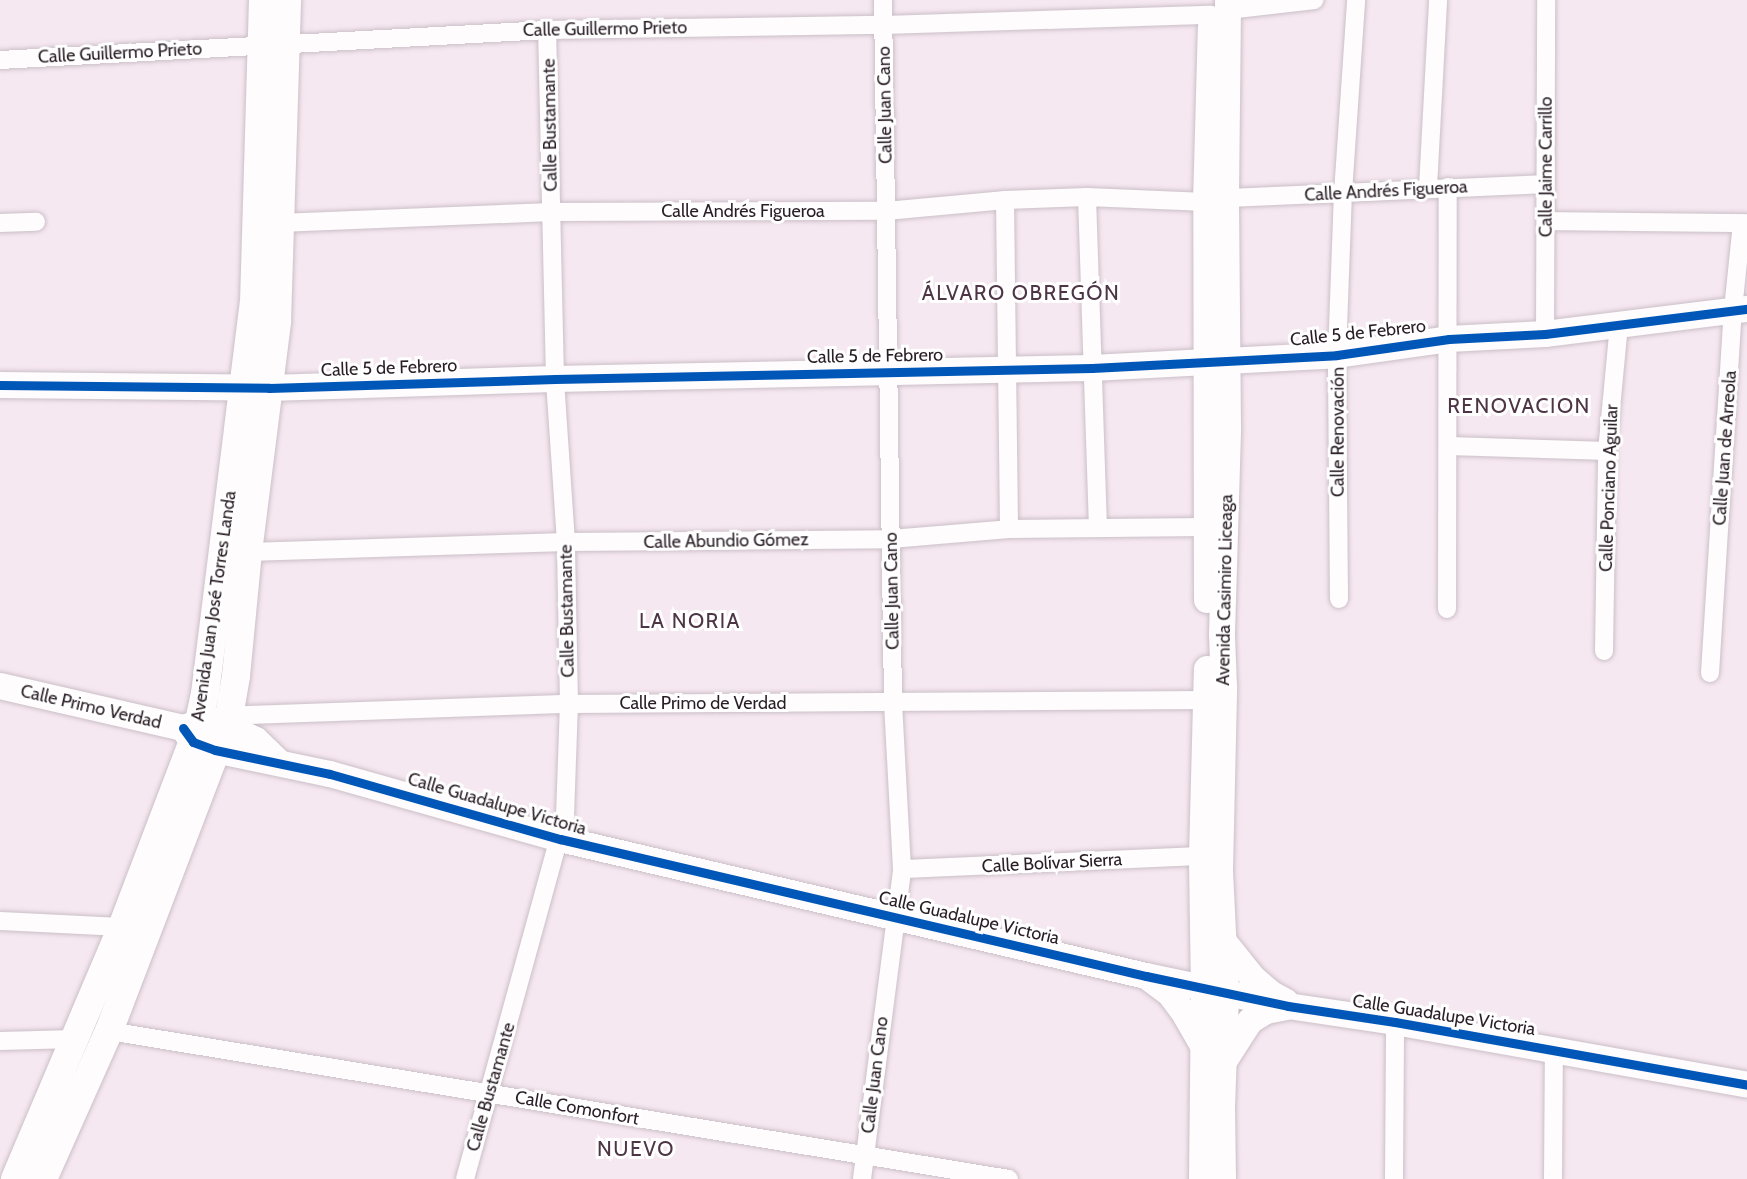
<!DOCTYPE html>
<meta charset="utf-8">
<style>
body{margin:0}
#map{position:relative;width:1747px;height:1179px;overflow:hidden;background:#f6e8f1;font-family:Cabin,sans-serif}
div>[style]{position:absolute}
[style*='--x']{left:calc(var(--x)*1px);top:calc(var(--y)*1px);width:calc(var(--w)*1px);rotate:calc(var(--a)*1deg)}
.roads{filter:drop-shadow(0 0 2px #cbbfc7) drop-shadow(0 0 2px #cbbfc7)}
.street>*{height:18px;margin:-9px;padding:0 9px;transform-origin:9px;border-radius:9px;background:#fefcfd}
.secondary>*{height:26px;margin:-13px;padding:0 13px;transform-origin:13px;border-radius:13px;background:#fefcfd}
.primary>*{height:28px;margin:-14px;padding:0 14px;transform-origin:14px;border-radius:14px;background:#fefcfd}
.cycleway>*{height:9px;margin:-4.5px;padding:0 4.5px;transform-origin:4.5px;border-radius:4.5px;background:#0057b8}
span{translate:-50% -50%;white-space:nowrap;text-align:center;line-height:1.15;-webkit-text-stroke:6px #fff;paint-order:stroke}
.street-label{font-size:18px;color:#291e25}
.quarter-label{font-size:21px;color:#4d3545;letter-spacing:1.5px}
</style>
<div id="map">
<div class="roads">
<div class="street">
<i style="--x:1228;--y:10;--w:87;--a:-6.6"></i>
<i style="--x:0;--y:60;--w:548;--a:-3.14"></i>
<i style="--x:547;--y:30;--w:337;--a:-0.9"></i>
<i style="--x:884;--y:25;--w:327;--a:-1.8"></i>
<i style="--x:1428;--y:187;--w:187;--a:-86.9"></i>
<i style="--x:1087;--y:197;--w:331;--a:88.1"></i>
<i style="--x:1226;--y:198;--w:319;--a:-2.5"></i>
<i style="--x:1005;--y:200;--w:329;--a:89.3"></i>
<i style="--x:1547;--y:221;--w:200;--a:0.6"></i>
<i style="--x:0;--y:223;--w:36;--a:-2"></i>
<i style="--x:279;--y:223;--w:273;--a:-2.3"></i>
<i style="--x:552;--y:212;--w:334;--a:-0.2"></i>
<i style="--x:886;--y:211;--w:120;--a:-5.3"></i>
<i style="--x:1005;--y:200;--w:82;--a:-2.1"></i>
<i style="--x:1087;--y:197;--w:119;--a:2.4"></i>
<i style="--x:1545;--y:334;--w:334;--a:-89.8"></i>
<i style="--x:1450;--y:446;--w:157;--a:1.8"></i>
<i style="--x:248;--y:552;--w:318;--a:-1.8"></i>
<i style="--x:566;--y:542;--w:325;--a:-0.5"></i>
<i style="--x:891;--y:539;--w:118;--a:-4.8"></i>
<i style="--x:1009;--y:529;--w:196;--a:-0.6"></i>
<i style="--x:1339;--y:599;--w:244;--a:-90.5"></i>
<i style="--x:1337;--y:355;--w:162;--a:-87.9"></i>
<i style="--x:1343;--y:193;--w:193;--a:-86.1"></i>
<i style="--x:1447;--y:609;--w:422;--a:-89.9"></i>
<i style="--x:1604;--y:651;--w:200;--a:-89.1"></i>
<i style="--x:1607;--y:451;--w:127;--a:-84.6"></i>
<i style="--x:1710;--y:673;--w:364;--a:-86.4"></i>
<i style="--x:1733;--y:310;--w:87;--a:-84.1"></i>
<i style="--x:220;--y:716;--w:349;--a:-2"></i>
<i style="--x:569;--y:704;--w:637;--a:-0.36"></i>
<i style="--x:902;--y:869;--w:300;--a:-2.5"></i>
<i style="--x:0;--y:921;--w:122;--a:2.8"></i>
<i style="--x:109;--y:1031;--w:912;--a:9.34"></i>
<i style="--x:0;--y:1041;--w:75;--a:-1.5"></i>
<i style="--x:465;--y:1179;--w:376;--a:-74.6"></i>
<i style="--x:565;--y:817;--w:113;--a:-88"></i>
<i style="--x:569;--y:704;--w:162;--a:-91.1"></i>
<i style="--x:566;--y:542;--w:163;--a:-93.9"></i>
<i style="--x:555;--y:379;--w:349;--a:-91.3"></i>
<i style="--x:862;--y:1179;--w:313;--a:-82.6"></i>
<i style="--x:902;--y:869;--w:167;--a:-93.1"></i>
<i style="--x:893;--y:702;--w:702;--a:-90.82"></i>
<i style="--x:1394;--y:1179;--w:157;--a:-89.6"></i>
<i style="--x:1553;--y:1179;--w:129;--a:-89.6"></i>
</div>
<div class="secondary">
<i style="--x:0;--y:385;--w:269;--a:0.6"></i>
<i style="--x:269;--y:388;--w:286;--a:-1.8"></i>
<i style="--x:555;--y:379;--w:537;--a:-1.17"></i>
<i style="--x:1092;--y:368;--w:245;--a:-3"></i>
<i style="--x:1337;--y:355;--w:113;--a:-8.1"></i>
<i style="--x:1449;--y:339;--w:96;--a:-3"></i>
<i style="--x:1545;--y:334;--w:204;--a:-7.1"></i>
<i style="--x:1207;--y:600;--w:398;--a:-90.1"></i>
<i style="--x:1206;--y:202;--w:174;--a:-88.4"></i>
<i style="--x:0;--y:686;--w:188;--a:12.9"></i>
<i style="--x:183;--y:728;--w:17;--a:-17"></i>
<i style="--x:199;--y:723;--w:26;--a:4"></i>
<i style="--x:225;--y:725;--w:34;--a:26"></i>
<i style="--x:256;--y:740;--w:32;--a:44"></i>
<i style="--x:183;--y:728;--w:17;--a:54"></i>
<i style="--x:193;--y:742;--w:23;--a:20"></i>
<i style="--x:215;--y:750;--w:117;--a:11.8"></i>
<i style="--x:330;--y:774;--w:239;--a:15.8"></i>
<i style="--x:560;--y:839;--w:602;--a:13.16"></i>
<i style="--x:1146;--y:976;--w:145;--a:11.9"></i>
<i style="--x:1288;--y:1006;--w:108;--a:8.5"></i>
<i style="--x:1395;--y:1022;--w:358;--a:10.1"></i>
<i style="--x:1224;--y:942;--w:46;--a:51.1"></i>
<i style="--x:1253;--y:978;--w:23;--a:41"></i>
<i style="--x:1270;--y:993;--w:18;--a:29"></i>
<i style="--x:1149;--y:978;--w:26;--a:37"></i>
<i style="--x:1170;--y:994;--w:21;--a:53"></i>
<i style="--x:1183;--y:1011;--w:38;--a:60"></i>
<i style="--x:1225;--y:1060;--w:46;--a:-57.3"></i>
<i style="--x:1250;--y:1021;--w:19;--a:-32"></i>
<i style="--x:1266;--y:1011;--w:21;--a:-11"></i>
<i style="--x:1202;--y:1179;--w:190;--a:-89.4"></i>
<i style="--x:1204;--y:989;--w:133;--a:-90.9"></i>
<i style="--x:1202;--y:856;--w:187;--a:-88.5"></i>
<i style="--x:1223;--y:1179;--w:71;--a:-90.8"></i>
<i style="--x:1222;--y:1108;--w:114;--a:-88"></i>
<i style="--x:1226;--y:994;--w:124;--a:-92.8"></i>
<i style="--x:1220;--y:870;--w:183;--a:-88.7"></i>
<i style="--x:1224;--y:687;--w:53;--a:-92.2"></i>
<i style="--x:1222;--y:634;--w:205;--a:-88.3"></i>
<i style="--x:1228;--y:429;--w:231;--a:-90.5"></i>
<i style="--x:1226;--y:198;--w:198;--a:-89.4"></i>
</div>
<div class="primary">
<i style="--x:15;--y:1179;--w:274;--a:-67"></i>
<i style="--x:122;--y:927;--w:210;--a:-69.1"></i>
<i style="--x:197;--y:731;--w:38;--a:-78"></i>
<i style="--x:205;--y:694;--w:394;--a:-82.9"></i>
<i style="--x:254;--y:303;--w:303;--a:-88.3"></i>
<i style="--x:43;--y:1179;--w:162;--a:-66"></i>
<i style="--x:109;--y:1031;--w:336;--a:-69.1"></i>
<i style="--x:229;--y:717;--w:42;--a:-80.3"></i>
<i style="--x:236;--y:676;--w:125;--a:-84.5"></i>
<i style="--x:248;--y:552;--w:233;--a:-82.8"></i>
<i style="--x:277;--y:321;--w:321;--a:-88.2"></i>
</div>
</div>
<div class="cycleway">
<i style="--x:0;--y:385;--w:269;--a:0.6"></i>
<i style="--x:269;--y:388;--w:286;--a:-1.8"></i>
<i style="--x:555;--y:379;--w:537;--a:-1.17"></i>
<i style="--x:1092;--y:368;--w:245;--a:-3"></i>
<i style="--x:1337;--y:355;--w:113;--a:-8.1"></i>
<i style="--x:1449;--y:339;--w:96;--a:-3"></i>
<i style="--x:1545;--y:334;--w:204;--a:-7.1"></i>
<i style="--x:183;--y:728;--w:17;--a:54"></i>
<i style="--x:193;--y:742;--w:23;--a:20"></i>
<i style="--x:215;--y:750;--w:117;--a:11.8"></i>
<i style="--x:330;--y:774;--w:239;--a:15.8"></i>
<i style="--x:560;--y:839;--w:602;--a:13.16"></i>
<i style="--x:1146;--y:976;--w:145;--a:11.9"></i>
<i style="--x:1288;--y:1006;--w:108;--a:8.5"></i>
<i style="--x:1395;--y:1022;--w:358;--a:10.1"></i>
</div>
<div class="street-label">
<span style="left:605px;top:29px;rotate:-1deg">Calle Guillermo Prieto</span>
<span style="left:120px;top:53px;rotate:-3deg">Calle Guillermo Prieto</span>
<span style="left:885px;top:105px;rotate:-91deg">Calle Juan Cano</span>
<span style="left:550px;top:125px;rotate:-91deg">Calle Bustamante</span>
<span style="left:1546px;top:167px;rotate:-90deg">Calle Jaime Carrillo</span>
<span style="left:1386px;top:191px;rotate:-3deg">Calle Andrés Figueroa</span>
<span style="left:743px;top:211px">Calle Andrés Figueroa</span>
<span style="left:1358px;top:333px;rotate:-6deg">Calle 5 de Febrero</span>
<span style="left:875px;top:356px;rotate:-1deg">Calle 5 de Febrero</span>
<span style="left:389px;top:368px;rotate:-2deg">Calle 5 de Febrero</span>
<span style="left:1338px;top:432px;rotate:-90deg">Calle Renovación</span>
<span style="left:1725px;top:448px;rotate:-86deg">Calle Juan de Arreola</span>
<span style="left:1609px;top:488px;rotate:-88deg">Calle Ponciano Aguilar</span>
<span style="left:726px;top:541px;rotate:-1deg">Calle Abundio Gómez</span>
<span style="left:1225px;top:590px;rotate:-89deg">Avenida Casimiro Liceaga</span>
<span style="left:892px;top:591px;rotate:-91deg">Calle Juan Cano</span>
<span style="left:214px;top:606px;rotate:-82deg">Avenida Juan José Torres Landa</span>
<span style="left:567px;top:611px;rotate:-91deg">Calle Bustamante</span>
<span style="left:703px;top:703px">Calle Primo de Verdad</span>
<span style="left:91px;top:707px;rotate:13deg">Calle Primo Verdad</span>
<span style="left:497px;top:804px;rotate:16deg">Calle Guadalupe Victoria</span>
<span style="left:1052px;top:863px;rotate:-3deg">Calle Bolívar Sierra</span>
<span style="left:969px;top:918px;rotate:13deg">Calle Guadalupe Victoria</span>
<span style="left:1444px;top:1015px;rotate:9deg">Calle Guadalupe Victoria</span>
<span style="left:875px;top:1075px;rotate:-83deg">Calle Juan Cano</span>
<span style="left:491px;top:1087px;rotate:-74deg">Calle Bustamante</span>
<span style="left:577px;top:1108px;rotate:10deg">Calle Comonfort</span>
</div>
<div class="quarter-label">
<span style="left:1021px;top:293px">ÁLVARO OBREGÓN</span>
<span style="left:1519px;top:406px">RENOVACION</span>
<span style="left:690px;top:621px">LA NORIA</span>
<span style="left:636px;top:1149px">NUEVO</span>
</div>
</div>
